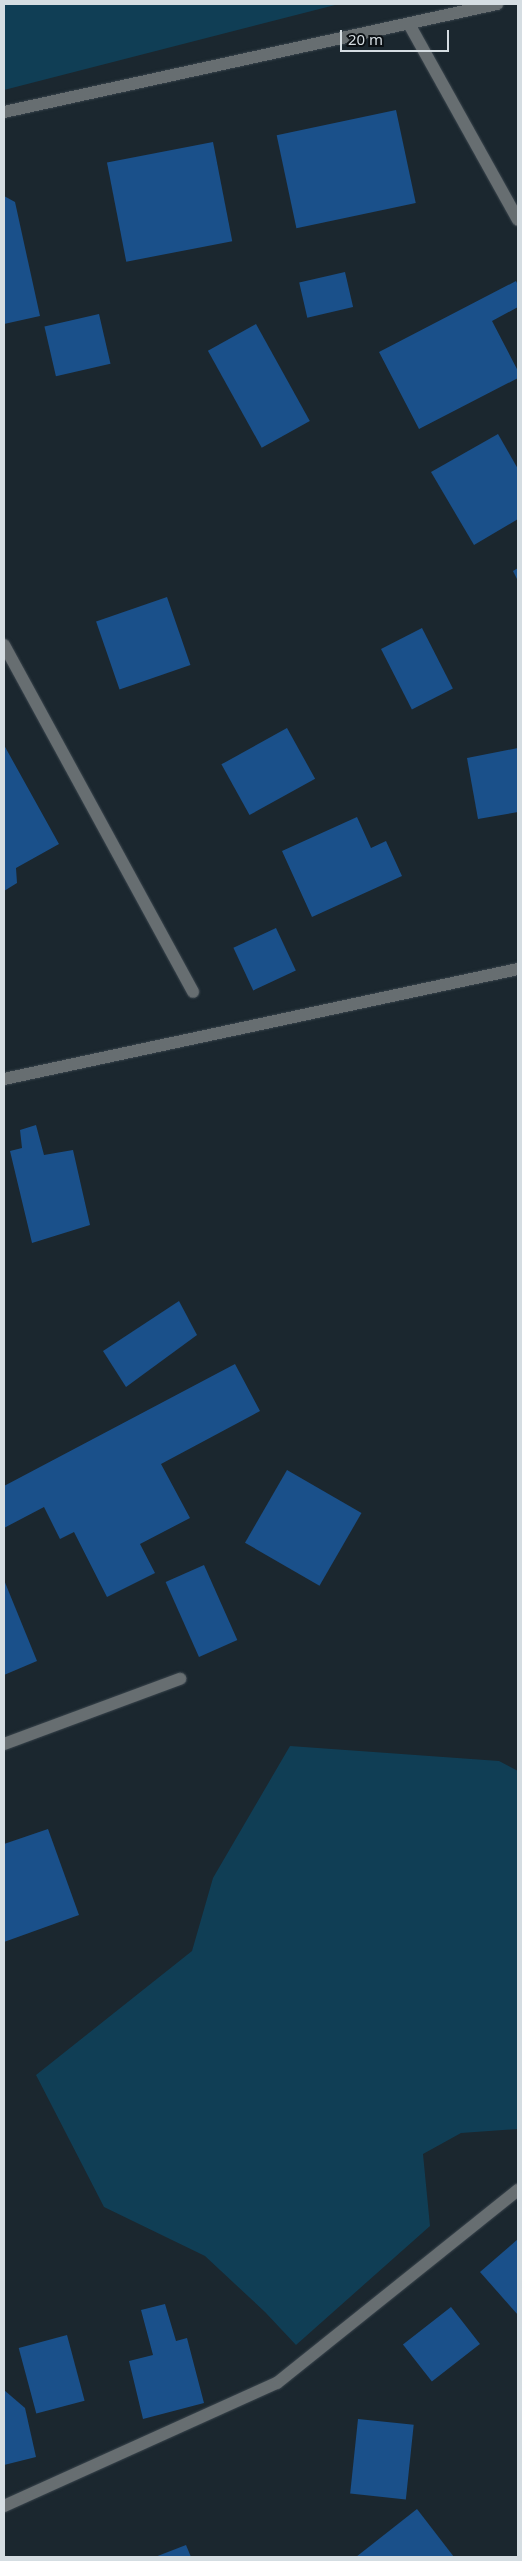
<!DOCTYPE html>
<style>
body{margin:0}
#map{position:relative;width:522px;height:2561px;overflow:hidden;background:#1b272f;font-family:"Noto Sans",sans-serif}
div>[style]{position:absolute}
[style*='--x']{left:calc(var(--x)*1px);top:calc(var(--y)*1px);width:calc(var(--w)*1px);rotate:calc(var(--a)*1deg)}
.green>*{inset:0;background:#103e55}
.building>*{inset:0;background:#1a508a;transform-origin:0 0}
.roads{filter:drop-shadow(0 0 1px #39444c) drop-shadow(0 0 1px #39444c)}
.minor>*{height:12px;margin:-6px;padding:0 6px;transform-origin:6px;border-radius:6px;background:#676e71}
span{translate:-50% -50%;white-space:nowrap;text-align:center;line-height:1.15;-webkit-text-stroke:4.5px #0a0f13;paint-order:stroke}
.frame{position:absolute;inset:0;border:5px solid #d5dde2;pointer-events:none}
.scale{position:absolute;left:340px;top:30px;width:109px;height:22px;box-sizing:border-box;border:2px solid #d5dde2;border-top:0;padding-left:6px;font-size:15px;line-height:18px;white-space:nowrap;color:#d5dde2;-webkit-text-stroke:4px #0a0f13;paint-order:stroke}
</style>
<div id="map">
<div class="green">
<i style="clip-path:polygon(4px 4px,339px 4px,4px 90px)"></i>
<i style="clip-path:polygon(290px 1746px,499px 1761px,518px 1771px,518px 2129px,461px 2133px,423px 2154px,430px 2226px,296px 2345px,265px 2312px,205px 2256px,104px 2207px,36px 2075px,192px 1951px,213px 1878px)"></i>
</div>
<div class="building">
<i style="left:396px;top:110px;width:95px;height:122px;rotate:78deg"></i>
<i style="left:213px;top:142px;width:101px;height:108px;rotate:79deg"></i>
<i style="clip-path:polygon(4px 196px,15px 202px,40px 316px,4px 324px)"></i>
<i style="left:345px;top:272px;width:36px;height:47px;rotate:77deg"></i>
<i style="clip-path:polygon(516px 281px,518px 285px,518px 307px,492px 321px,518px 371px,518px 378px,419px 429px,379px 352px)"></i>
<i style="left:99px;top:314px;width:51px;height:56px;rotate:77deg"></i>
<i style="left:256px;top:324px;width:111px;height:55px;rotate:61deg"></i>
<i style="clip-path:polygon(498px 434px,518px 469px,518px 519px,474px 545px,431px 472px)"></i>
<i style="clip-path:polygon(518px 568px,518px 581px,513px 571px)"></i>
<i style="left:167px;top:597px;width:72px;height:75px;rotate:71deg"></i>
<i style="left:422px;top:628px;width:68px;height:46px;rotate:63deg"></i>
<i style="left:287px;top:728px;width:58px;height:75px;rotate:61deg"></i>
<i style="clip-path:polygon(4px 745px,59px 844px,16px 868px,17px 883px,4px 891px)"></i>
<i style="clip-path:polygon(518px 748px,518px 812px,478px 819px,467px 758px)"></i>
<i style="clip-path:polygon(357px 817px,371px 848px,386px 841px,402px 876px,312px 917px,282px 851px)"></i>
<i style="left:276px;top:928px;width:47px;height:47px;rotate:65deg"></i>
<i style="clip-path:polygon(36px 1125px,44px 1155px,73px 1150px,90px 1225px,32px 1243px,10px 1151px,22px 1148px,20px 1130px)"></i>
<i style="clip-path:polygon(179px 1301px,197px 1335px,126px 1387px,103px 1351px)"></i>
<i style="clip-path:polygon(235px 1364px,260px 1411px,161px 1464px,190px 1518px,140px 1544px,155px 1573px,107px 1597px,74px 1532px,60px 1539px,44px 1507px,4px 1528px,4px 1486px)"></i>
<i style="left:287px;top:1470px;width:86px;height:84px;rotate:30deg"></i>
<i style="left:204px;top:1565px;width:82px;height:42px;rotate:66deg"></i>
<i style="clip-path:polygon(4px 1580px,37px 1661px,4px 1675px)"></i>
<i style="clip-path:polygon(48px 1829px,79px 1915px,4px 1942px,4px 1844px)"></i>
<i style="clip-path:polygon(518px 2239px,518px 2315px,480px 2272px)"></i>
<i style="clip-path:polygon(165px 2304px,176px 2341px,187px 2338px,204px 2403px,143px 2419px,129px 2361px,153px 2355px,141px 2310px)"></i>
<i style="left:451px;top:2307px;width:47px;height:61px;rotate:52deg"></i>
<i style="left:67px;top:2335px;width:68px;height:50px;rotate:75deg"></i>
<i style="clip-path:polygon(4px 2390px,25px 2408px,36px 2457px,4px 2465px)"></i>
<i style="left:358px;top:2419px;width:56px;height:75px;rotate:6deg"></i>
<i style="clip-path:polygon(417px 2509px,454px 2557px,356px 2557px)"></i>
<i style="clip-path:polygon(186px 2545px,191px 2557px,155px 2557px)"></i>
</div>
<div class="roads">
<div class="minor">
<i style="--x:409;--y:24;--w:224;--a:60.9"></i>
<i style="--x:4;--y:112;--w:505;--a:-12.36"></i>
<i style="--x:4;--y:645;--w:395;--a:61.4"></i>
<i style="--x:4;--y:1079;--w:526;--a:-12.08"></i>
<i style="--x:4;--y:1744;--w:188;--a:-20.3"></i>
<i style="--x:4;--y:2506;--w:299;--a:-24.3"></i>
<i style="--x:277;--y:2383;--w:309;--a:-38.7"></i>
</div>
</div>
<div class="frame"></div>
<div class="scale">20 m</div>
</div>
